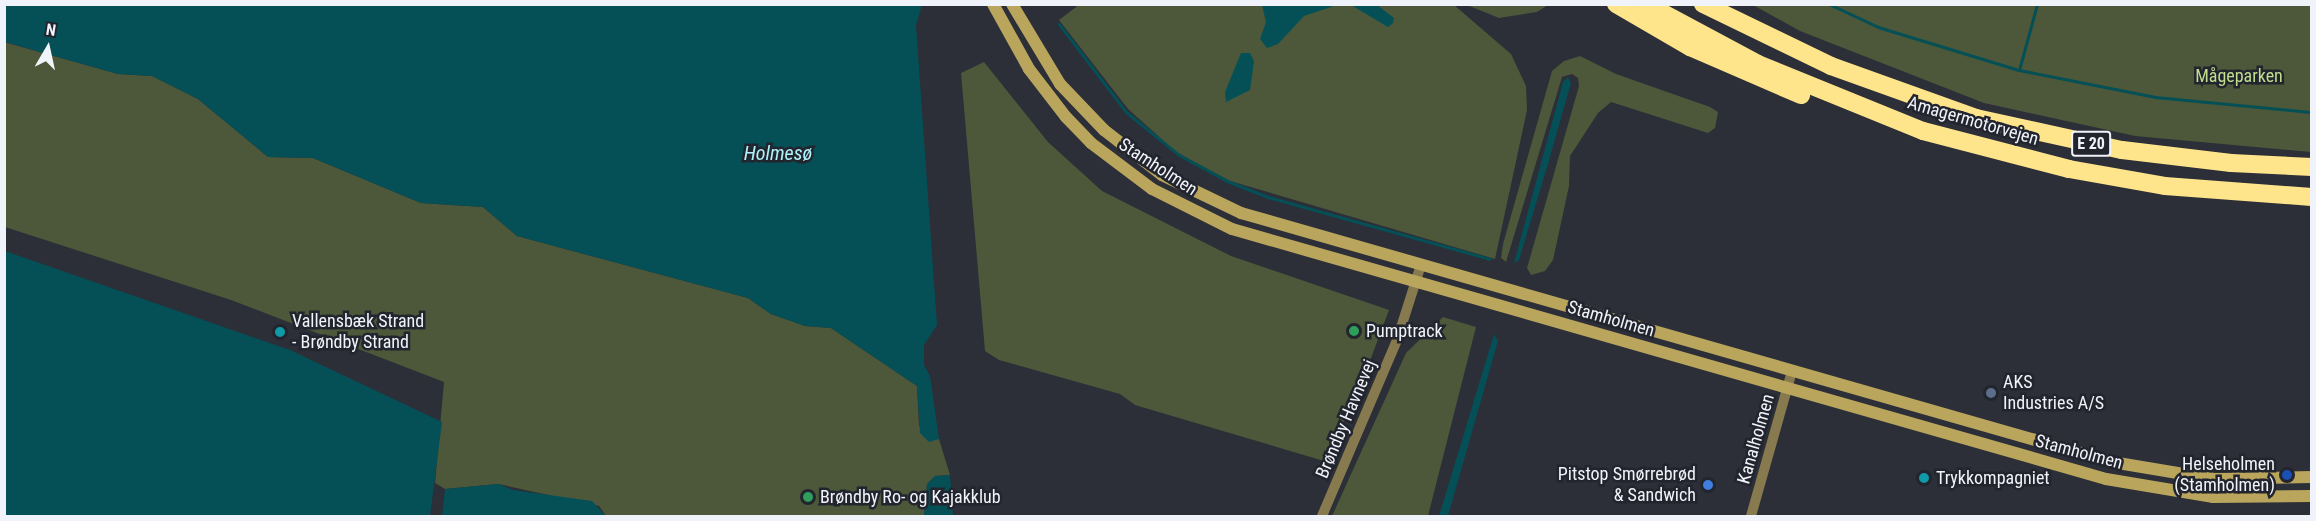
<!DOCTYPE html>
<meta charset="utf-8">
<style>
body{margin:0}
#map{position:relative;width:2316px;height:521px;overflow:hidden;background:#2c2e38;font-family:"Roboto Condensed",sans-serif}
div>[style]{position:absolute}
[style*='--x']{left:calc(var(--x)*1px);top:calc(var(--y)*1px);width:calc(var(--w)*1px);rotate:calc(var(--a)*1deg)}
.green>*{inset:0;background:#4c5839}
.water>*{inset:0;background:#055056}
.stream>*{height:3px;margin:-1.5px;padding:0 1.5px;transform-origin:1.5px;border-radius:1.5px;background:#055056}
.street>*{height:10px;margin:-5px;padding:0 5px;transform-origin:5px;border-radius:5px;background:#877a4e}
.secondary>*{height:12px;margin:-6px;padding:0 6px;transform-origin:6px;border-radius:6px;background:#b9a55c}
.highway>*{height:18px;margin:-9px;padding:0 9px;transform-origin:9px;border-radius:9px;background:#fee58b}
.dots>*{width:16px;height:16px;translate:-50% -50%;box-sizing:border-box;border:3px solid #22242e;border-radius:50%}
span{translate:-50% -50%;white-space:nowrap;text-align:center;line-height:1.15;-webkit-text-stroke:5px #22242e;paint-order:stroke}
.shield-label span{padding:2px 4px;background:#22242e;border:2px solid;border-radius:4px;-webkit-text-stroke-width:0}
.shield-label{font-size:16px;color:#f1f3fa;font-weight:700}
.park-label{font-size:18px;color:#c0de8d}
.street-label{font-size:18px;color:#f1f3fa}
.poi-label{font-size:18px;color:#f1f3fa}
.left{translate:0 -50%;text-align:left}
.right{translate:-100% -50%;text-align:right}
.water-label{font-size:20px;color:#b0f2f9;font-style:italic}
.frame{position:absolute;inset:0;border:6px solid #f1f3fa;pointer-events:none}
.north{position:absolute;left:18px;top:18px;width:60px;height:60px;-webkit-text-stroke:4px #22242e;paint-order:stroke;rotate:9deg;font-size:16px;font-weight:700;line-height:24px;text-align:center;color:#f1f3fa}
.north::after{content:'';display:block;margin:auto;width:21px;height:27px;background:#f1f3fa;clip-path:polygon(50% 0,100% 100%,50% 72%,0 100%)}
</style>
<div id="map">
<div class="green">
<i style="clip-path:polygon(1080px 4px,1454px 5px,1511px 54px,1526px 86px,1527px 110px,1495px 259px,1230px 181px,1176px 152px,1128px 109px,1059px 20px)"></i>
<i style="clip-path:polygon(1467px 5px,1511px 6px,1548px 5px,1537px 12px,1499px 18px)"></i>
<i style="clip-path:polygon(1753px 5px,2311px 5px,2311px 152px,2135px 136px,1984px 103px,1800px 31px)"></i>
<i style="clip-path:polygon(4px 42px,118px 74px,152px 76px,198px 99px,268px 157px,313px 158px,421px 203px,483px 207px,517px 236px,748px 298px,771px 314px,805px 326px,831px 328px,917px 386px,919px 425px,929px 440px,939px 439px,950px 475px,935px 476px,927px 484px,924px 516px,606px 516px,599px 506px,498px 484px,445px 489px,435px 483px,444px 382px,231px 300px,5px 227px)"></i>
<i style="clip-path:polygon(1580px 56px,1616px 74px,1710px 107px,1718px 112px,1715px 128px,1708px 133px,1611px 102px,1598px 113px,1570px 156px,1569px 186px,1553px 260px,1545px 271px,1531px 275px,1527px 268px,1579px 86px,1578px 78px,1572px 74px,1562px 77px,1506px 262px,1501px 258px,1503px 244px,1552px 71px,1564px 61px)"></i>
<i style="clip-path:polygon(984px 62px,1048px 142px,1102px 191px,1231px 256px,1389px 310px,1356px 398px,1324px 461px,1135px 405px,1120px 394px,999px 360px,985px 351px,961px 73px)"></i>
<i style="clip-path:polygon(1443px 317px,1476px 327px,1428px 516px,1332px 516px,1406px 353px)"></i>
</div>
<div class="water">
<i style="clip-path:polygon(4px 5px,922px 5px,916px 25px,937px 325px,924px 345px,924px 365px,930px 376px,939px 439px,929px 442px,920px 433px,917px 386px,831px 328px,805px 326px,771px 314px,748px 298px,517px 236px,483px 207px,421px 203px,313px 158px,268px 157px,198px 99px,152px 76px,118px 74px,5px 42px)"></i>
<i style="clip-path:polygon(1262px 5px,1262px 4px,1337px 5px,1304px 16px,1278px 44px,1267px 48px,1260px 39px,1266px 22px)"></i>
<i style="clip-path:polygon(1351px 5px,1377px 5px,1394px 18px,1393px 23px,1388px 27px)"></i>
<i style="clip-path:polygon(1241px 53px,1250px 53px,1254px 61px,1250px 90px,1226px 102px,1225px 92px)"></i>
<i style="clip-path:polygon(1568px 77px,1571px 83px,1548px 164px,1519px 260px,1514px 263px,1563px 82px)"></i>
<i style="clip-path:polygon(5px 251px,290px 350px,442px 422px,430px 516px,5px 516px)"></i>
<i style="clip-path:polygon(1494px 334px,1498px 341px,1448px 516px,1439px 516px)"></i>
<i style="clip-path:polygon(950px 475px,953px 516px,924px 516px,927px 484px,935px 476px)"></i>
<i style="clip-path:polygon(498px 484px,513px 490px,592px 501px,606px 516px,442px 516px,445px 489px)"></i>
</div>
<div class="stream">
<i style="--x:1829;--y:4;--w:54;--a:25.1"></i>
<i style="--x:1878;--y:27;--w:147;--a:17"></i>
<i style="--x:2019;--y:70;--w:139;--a:11.2"></i>
<i style="--x:2155;--y:97;--w:158;--a:5.5"></i>
<i style="--x:1059;--y:24;--w:111;--a:52.7"></i>
<i style="--x:1126;--y:112;--w:68;--a:39.1"></i>
<i style="--x:1179;--y:155;--w:55;--a:28.4"></i>
<i style="--x:1227;--y:181;--w:44;--a:21.3"></i>
<i style="--x:1268;--y:197;--w:230;--a:15.6"></i>
<i style="--x:2019;--y:70;--w:68;--a:-74.7"></i>
</div>
<div class="street">
<i style="--x:1322;--y:516;--w:191;--a:-66.9"></i>
<i style="--x:1397;--y:340;--w:79;--a:-72.3"></i>
<i style="--x:1751;--y:516;--w:151;--a:-74.2"></i>
</div>
<div class="secondary">
<i style="--x:993;--y:4;--w:74;--a:61"></i>
<i style="--x:1029;--y:69;--w:61;--a:52.4"></i>
<i style="--x:1066;--y:117;--w:36;--a:46"></i>
<i style="--x:1091;--y:143;--w:76;--a:37"></i>
<i style="--x:1152;--y:189;--w:89;--a:26.6"></i>
<i style="--x:1232;--y:229;--w:909;--a:15.96"></i>
<i style="--x:2106;--y:479;--w:109;--a:9.5"></i>
<i style="--x:2213;--y:497;--w:99;--a:-0.6"></i>
<i style="--x:1012;--y:4;--w:93;--a:59"></i>
<i style="--x:1060;--y:84;--w:64;--a:46.3"></i>
<i style="--x:1104;--y:130;--w:73;--a:37.8"></i>
<i style="--x:1162;--y:175;--w:88;--a:25.7"></i>
<i style="--x:1241;--y:213;--w:906;--a:15.95"></i>
<i style="--x:2112;--y:462;--w:103;--a:9.5"></i>
<i style="--x:2214;--y:479;--w:98;--a:-1.2"></i>
</div>
<div class="highway">
<i style="--x:1616;--y:4;--w:86;--a:30.2"></i>
<i style="--x:1690;--y:47;--w:121;--a:23.4"></i>
<i style="--x:1646;--y:4;--w:127;--a:28.2"></i>
<i style="--x:1758;--y:64;--w:178;--a:22.1"></i>
<i style="--x:1923;--y:131;--w:151;--a:14.6"></i>
<i style="--x:2069;--y:169;--w:97;--a:10"></i>
<i style="--x:2165;--y:186;--w:147;--a:4.3"></i>
<i style="--x:1703;--y:4;--w:142;--a:25.8"></i>
<i style="--x:1831;--y:66;--w:154;--a:19.7"></i>
<i style="--x:1976;--y:118;--w:149;--a:12.4"></i>
<i style="--x:2122;--y:150;--w:110;--a:6.8"></i>
<i style="--x:2231;--y:163;--w:81;--a:2.8"></i>
</div>
<div class="dots">
<i style="left:1354px;top:331px;background:#2e9e5b"></i>
<i style="left:280px;top:332px;background:#0f9aa8"></i>
<i style="left:1991px;top:393px;background:#5c6f8a"></i>
<i style="left:2287px;top:475px;background:#1a4fb4"></i>
<i style="left:1924px;top:478px;background:#0f9aa8"></i>
<i style="left:1708px;top:485px;background:#3f7fe0"></i>
<i style="left:808px;top:497px;background:#2e9e5b"></i>
</div>
<div class="shield-label">
<span style="left:2091px;top:144px">E 20</span>
</div>
<div class="park-label">
<span style="left:2239px;top:76px">Mågeparken</span>
</div>
<div class="street-label">
<span style="left:1973px;top:121px;rotate:16deg">Amagermotorvejen</span>
<span style="left:1158px;top:167px;rotate:33deg">Stamholmen</span>
<span style="left:1611px;top:319px;rotate:16deg">Stamholmen</span>
<span style="left:1346px;top:419px;rotate:-67deg">Brøndby Havnevej</span>
<span style="left:1756px;top:439px;rotate:-74deg">Kanalholmen</span>
<span style="left:2079px;top:452px;rotate:15deg">Stamholmen</span>
</div>
<div class="poi-label">
<span class="left" style="left:292px;top:332px">Vallensbæk Strand<br>- Brøndby Strand</span>
<span class="left" style="left:1366px;top:331px">Pumptrack</span>
<span class="left" style="left:2003px;top:393px">AKS<br>Industries A/S</span>
<span class="right" style="left:2275px;top:475px">Helseholmen<br>(Stamholmen)</span>
<span class="right" style="left:1696px;top:485px">Pitstop Smørrebrød<br>&amp; Sandwich</span>
<span class="left" style="left:1936px;top:478px">Trykkompagniet</span>
<span class="left" style="left:820px;top:497px">Brøndby Ro- og Kajakklub</span>
</div>
<div class="water-label">
<span style="left:778px;top:153px">Holmesø</span>
</div>
<div class="frame"></div>
<div class="north">N</div>
</div>
